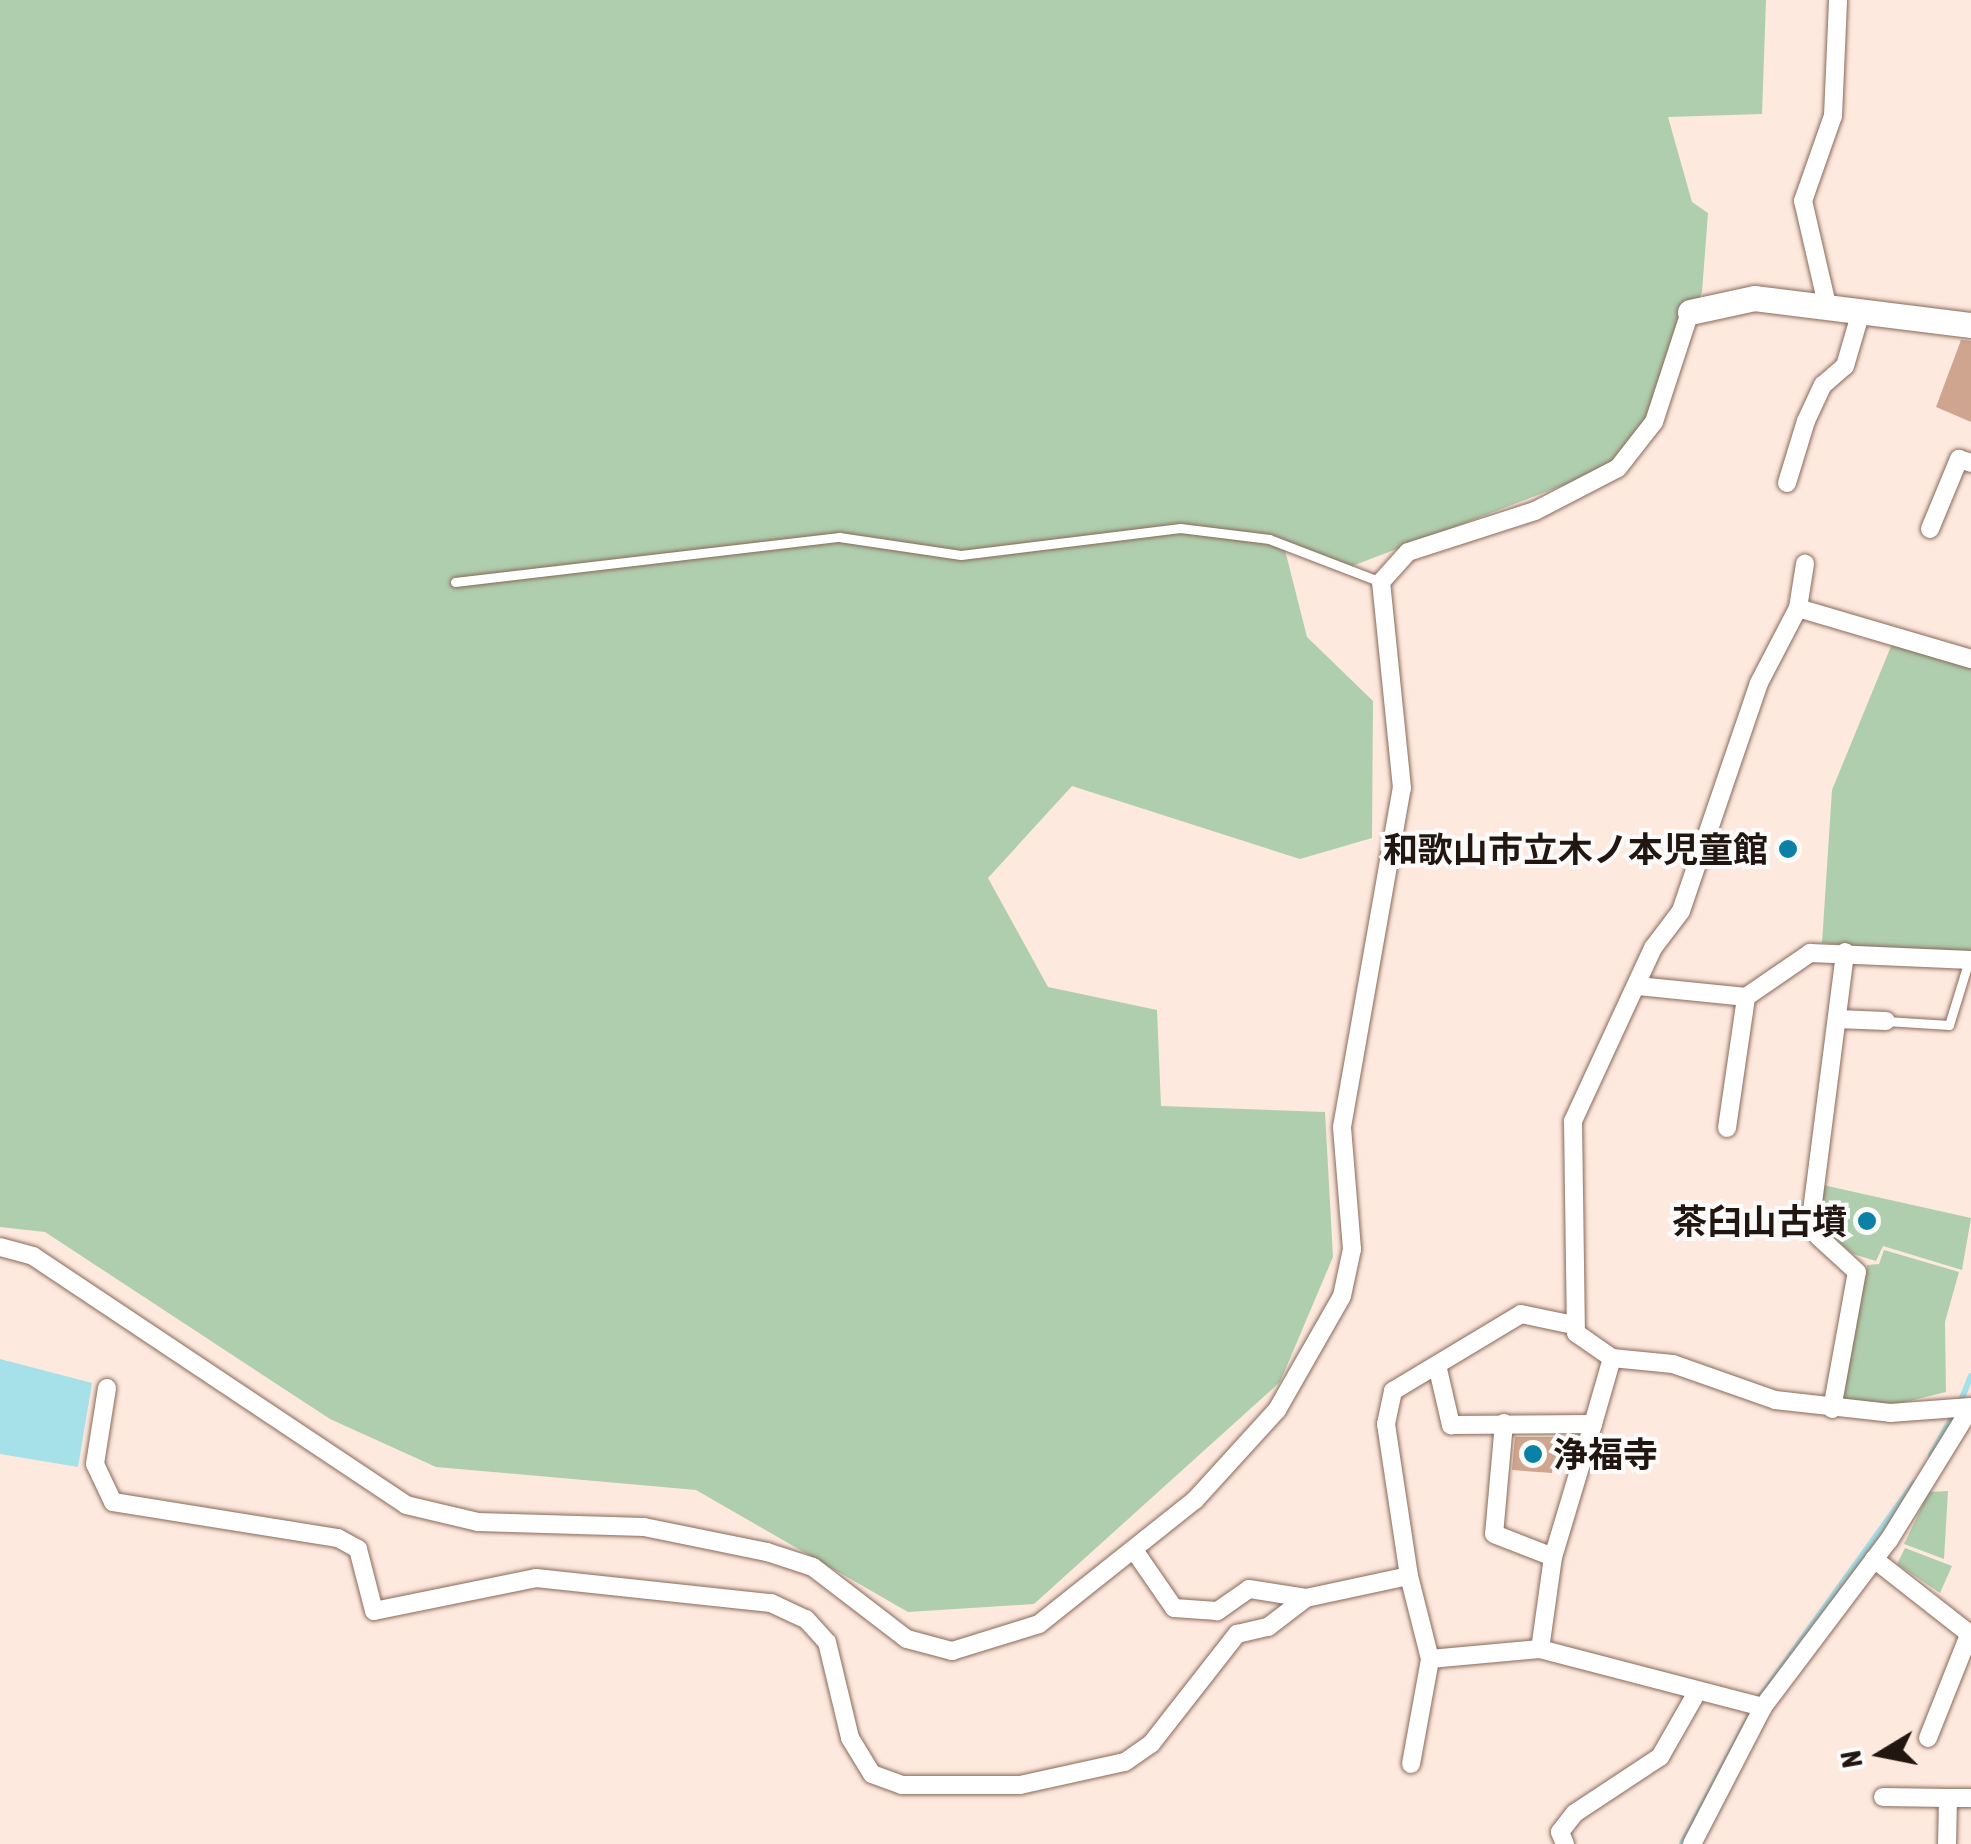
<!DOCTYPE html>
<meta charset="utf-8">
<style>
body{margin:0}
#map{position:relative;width:1971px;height:1844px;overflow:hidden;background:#fee9de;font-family:"Asap Condensed","Noto Sans JP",sans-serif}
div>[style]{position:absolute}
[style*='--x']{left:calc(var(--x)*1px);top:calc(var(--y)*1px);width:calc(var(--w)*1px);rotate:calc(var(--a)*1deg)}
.green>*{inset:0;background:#afcead}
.water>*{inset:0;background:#a6e0e8}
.stream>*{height:6px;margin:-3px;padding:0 3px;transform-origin:3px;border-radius:3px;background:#a6e0e8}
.building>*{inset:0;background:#d0a58f}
.roads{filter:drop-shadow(0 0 2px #88695a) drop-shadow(0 0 2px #88695a)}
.lane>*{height:9px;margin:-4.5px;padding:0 4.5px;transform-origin:4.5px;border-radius:4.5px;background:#fff}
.street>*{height:18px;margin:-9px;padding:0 9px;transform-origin:9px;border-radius:9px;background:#fff}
.secondary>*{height:25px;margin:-12.5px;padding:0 12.5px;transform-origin:12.5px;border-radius:12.5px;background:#fff}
.dots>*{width:28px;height:28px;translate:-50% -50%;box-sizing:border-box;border:5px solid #fbfbfb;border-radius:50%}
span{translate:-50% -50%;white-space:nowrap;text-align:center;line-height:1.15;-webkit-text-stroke:8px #fbfbfb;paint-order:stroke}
.poi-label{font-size:35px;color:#221610;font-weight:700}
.right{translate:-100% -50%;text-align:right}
.left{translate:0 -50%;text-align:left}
.north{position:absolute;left:1831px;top:1704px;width:100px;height:100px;-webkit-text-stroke:8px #fbfbfb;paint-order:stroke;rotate:260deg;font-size:28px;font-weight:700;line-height:40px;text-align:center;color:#221610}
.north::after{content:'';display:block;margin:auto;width:35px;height:45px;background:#221610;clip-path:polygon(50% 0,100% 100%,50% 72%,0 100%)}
</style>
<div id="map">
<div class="green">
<i style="clip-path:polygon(0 0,1766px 0,1762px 114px,1668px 117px,1692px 202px,1708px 213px,1702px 292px,1648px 419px,1614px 466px,1339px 571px,1284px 546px,1307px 637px,1373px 701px,1372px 838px,1300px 859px,1072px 786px,988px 878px,1048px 987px,1157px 1010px,1161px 1106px,1325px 1112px,1333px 1257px,1280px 1382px,1034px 1604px,908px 1612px,696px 1490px,436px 1467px,330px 1419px,45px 1232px,0 1227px)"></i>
<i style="clip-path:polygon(1894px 639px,1971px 667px,1971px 955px,1822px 943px,1832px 790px)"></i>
<i style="clip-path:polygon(1823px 1185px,1971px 1218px,1962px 1270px,1883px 1246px,1876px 1261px,1853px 1254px,1819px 1225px)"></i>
<i style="clip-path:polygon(1884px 1250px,1959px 1272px,1945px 1322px,1946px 1392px,1889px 1406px,1840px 1401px,1867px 1265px,1879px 1264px)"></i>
<i style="clip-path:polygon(1948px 1491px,1944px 1559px,1904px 1544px,1929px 1492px)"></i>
<i style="clip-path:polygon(1905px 1548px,1952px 1566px,1940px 1593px,1897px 1564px)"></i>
</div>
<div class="water">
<i style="clip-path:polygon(0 1359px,92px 1383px,78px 1467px,0 1454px)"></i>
</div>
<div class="stream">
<i style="--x:1960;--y:1403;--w:29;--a:-68"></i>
<i style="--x:1931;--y:1455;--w:47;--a:-60.7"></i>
<i style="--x:1761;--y:1696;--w:262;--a:-54.3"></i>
<i style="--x:1682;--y:1844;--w:150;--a:-62.2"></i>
</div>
<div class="building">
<i style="clip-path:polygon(1961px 340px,1971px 341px,1971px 422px,1936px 407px)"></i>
<i style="clip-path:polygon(1515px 1437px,1576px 1437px,1569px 1461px,1553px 1463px,1552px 1473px,1512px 1470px)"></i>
</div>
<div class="roads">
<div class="lane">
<i style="--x:455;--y:582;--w:387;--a:-6.7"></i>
<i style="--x:839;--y:537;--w:123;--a:8.4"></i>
<i style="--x:961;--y:555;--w:221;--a:-7"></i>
<i style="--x:1180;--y:528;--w:90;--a:7"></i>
<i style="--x:1269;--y:539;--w:120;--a:21"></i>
<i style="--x:1886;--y:1021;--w:63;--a:3.6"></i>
<i style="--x:1949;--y:1025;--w:68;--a:-72.9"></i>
</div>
<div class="street">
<i style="--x:1828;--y:309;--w:111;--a:-103"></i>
<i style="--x:1803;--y:201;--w:90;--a:-70.6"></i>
<i style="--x:1833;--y:116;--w:116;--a:-87.5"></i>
<i style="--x:1787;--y:483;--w:65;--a:-73"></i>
<i style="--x:1806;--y:421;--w:40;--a:-65"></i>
<i style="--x:1823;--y:385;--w:29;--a:-41"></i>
<i style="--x:1845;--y:366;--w:53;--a:-73.6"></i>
<i style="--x:1930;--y:529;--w:76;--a:-67.5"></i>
<i style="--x:1959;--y:459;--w:13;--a:18"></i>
<i style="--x:1798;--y:608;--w:45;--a:-81"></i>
<i style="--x:1971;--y:659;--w:180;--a:-163.6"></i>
<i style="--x:1798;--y:608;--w:85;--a:117.5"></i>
<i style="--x:1759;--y:683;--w:241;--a:108.9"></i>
<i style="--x:1681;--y:911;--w:46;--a:127.1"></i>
<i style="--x:1653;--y:948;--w:191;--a:114.8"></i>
<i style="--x:1573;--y:1121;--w:212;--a:89.2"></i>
<i style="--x:1576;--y:1333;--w:44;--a:34.8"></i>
<i style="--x:1612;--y:1358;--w:61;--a:5.6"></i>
<i style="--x:1673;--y:1364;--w:108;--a:19.4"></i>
<i style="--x:1775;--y:1400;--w:116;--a:6.4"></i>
<i style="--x:1890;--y:1413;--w:81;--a:-4.2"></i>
<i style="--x:1638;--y:986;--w:109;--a:5.8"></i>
<i style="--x:1746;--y:997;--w:78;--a:-34.5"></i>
<i style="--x:1810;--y:953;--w:161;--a:2.5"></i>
<i style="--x:1837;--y:1019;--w:49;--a:2.3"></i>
<i style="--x:1727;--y:1128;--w:132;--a:-81.7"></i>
<i style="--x:0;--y:1247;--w:34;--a:15"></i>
<i style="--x:33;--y:1256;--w:448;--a:33.7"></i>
<i style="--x:406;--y:1505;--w:74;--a:13.3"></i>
<i style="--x:478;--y:1522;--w:166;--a:1.7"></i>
<i style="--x:644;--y:1527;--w:126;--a:11.5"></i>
<i style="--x:767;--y:1552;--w:48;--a:18.1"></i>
<i style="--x:813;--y:1567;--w:118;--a:37.5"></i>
<i style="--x:907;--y:1639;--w:47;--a:14.9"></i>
<i style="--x:952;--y:1651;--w:91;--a:-17.2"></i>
<i style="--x:1039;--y:1624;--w:199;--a:-38.5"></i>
<i style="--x:1195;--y:1500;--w:122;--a:-47.7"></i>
<i style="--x:1277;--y:1410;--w:131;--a:-60.3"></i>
<i style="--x:1342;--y:1296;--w:48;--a:-78"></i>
<i style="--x:1352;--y:1249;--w:122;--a:-94.7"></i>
<i style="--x:1342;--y:1127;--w:344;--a:-80"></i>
<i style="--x:1402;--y:788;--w:207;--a:-95.8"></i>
<i style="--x:1381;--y:582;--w:40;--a:-48"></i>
<i style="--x:1408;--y:552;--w:133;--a:-17.9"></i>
<i style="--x:1535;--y:511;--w:93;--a:-27.4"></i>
<i style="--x:1618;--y:468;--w:58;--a:-52"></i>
<i style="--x:1654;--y:422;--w:116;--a:-71.9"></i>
<i style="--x:1437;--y:1365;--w:62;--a:76.9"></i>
<i style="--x:1451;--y:1425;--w:142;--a:-0.4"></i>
<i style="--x:1593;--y:1424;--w:139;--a:106.7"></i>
<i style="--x:107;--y:1388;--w:77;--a:99"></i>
<i style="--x:95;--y:1464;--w:42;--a:64.7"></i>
<i style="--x:113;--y:1502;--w:228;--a:9.1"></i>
<i style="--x:338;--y:1538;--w:23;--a:29"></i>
<i style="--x:358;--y:1549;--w:64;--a:75.5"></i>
<i style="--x:374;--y:1611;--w:165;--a:-11.5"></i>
<i style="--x:536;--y:1578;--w:236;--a:6.1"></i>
<i style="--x:771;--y:1603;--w:38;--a:25"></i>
<i style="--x:806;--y:1619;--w:31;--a:48"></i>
<i style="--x:827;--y:1642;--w:99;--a:76.5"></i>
<i style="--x:850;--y:1738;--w:42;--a:58.6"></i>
<i style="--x:872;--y:1774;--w:32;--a:20"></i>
<i style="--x:902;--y:1785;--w:118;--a:0"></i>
<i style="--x:1020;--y:1785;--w:107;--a:-12.4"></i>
<i style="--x:1125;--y:1762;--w:32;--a:-35"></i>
<i style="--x:1151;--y:1744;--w:140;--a:-52"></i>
<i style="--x:1237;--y:1634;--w:32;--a:-13"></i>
<i style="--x:1268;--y:1627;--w:48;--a:-37.3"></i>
<i style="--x:1306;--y:1598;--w:58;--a:-171"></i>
<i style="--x:1249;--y:1589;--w:39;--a:145"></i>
<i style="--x:1217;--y:1611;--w:43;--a:-176"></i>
<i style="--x:1174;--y:1608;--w:67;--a:-124.6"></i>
<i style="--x:1832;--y:1409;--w:139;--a:-79.7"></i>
<i style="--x:1857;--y:1272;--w:52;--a:-137.4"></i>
<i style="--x:1819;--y:1237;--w:27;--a:-105"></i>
<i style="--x:1812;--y:1211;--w:261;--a:-82.7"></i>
<i style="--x:1504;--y:1423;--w:111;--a:95.1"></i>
<i style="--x:1494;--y:1534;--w:63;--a:21.3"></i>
<i style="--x:1553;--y:1557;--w:93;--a:98"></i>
<i style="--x:1593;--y:1424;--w:69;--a:-73.9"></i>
<i style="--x:1874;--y:1559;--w:123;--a:38.1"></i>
<i style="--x:1409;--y:1576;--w:86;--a:75.8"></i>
<i style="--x:1430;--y:1659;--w:110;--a:-5.2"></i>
<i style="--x:1540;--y:1649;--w:230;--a:14.6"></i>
<i style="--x:1306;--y:1598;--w:105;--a:-12.1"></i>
<i style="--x:1409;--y:1576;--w:154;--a:-98.6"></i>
<i style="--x:1386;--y:1424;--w:34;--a:-78"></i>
<i style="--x:1393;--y:1391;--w:149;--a:-31"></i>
<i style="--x:1521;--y:1314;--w:53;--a:11.9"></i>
<i style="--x:1928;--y:1738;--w:111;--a:-68.3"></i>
<i style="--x:1411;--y:1764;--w:107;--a:-79.7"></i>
<i style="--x:1883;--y:1797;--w:65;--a:0.9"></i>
<i style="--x:1948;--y:1798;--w:46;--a:91.2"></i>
<i style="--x:1948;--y:1798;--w:23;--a:0"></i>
<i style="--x:1565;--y:1844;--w:13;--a:-113"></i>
<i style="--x:1560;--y:1832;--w:24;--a:-52"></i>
<i style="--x:1575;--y:1813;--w:102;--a:-33.4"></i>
<i style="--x:1660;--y:1757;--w:73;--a:-60.3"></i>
<i style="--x:1692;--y:1844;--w:154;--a:-62.6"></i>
<i style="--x:1763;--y:1707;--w:209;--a:-53"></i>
<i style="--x:1889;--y:1540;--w:156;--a:-58.3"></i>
</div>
<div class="secondary">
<i style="--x:1690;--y:312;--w:66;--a:-12.3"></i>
<i style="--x:1754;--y:298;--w:219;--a:7.1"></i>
</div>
</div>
<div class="dots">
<i style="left:1788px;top:849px;background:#0b81a7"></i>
<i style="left:1867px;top:1221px;background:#0b81a7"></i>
<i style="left:1533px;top:1454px;background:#0b81a7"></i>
</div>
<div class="poi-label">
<span class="right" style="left:1768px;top:849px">和歌山市立木ノ本児童館</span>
<span class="right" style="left:1847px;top:1221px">茶臼山古墳</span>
<span class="left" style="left:1553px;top:1454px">浄福寺</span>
</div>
<div class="north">N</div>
</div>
